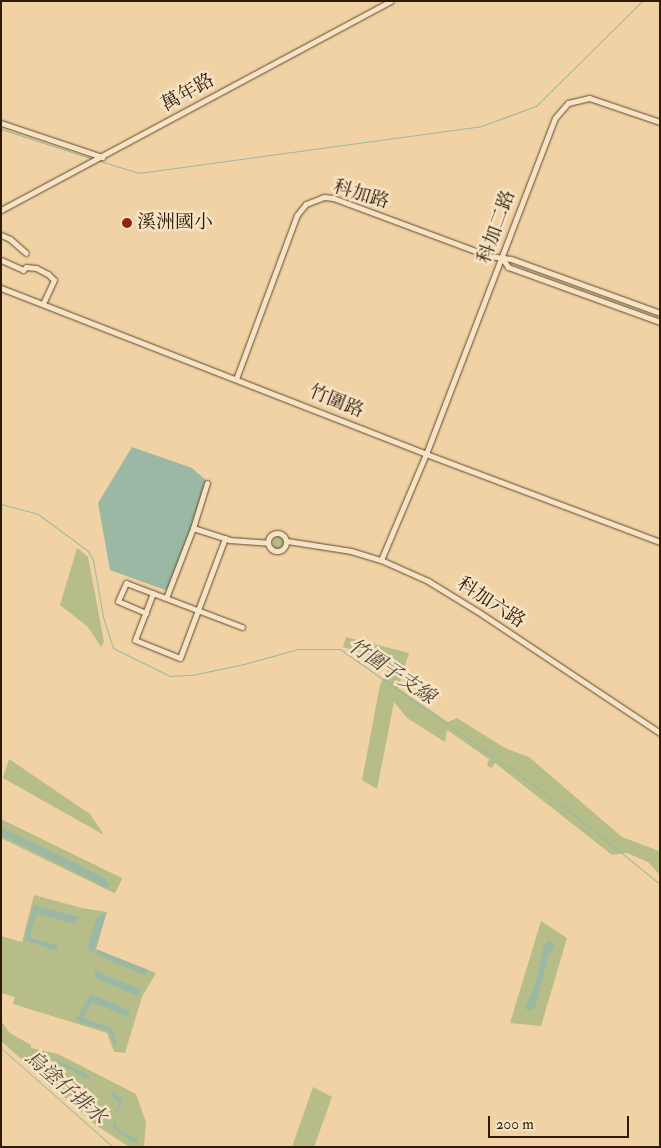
<!DOCTYPE html>
<meta charset="utf-8">
<style>
body{margin:0}
#map{position:relative;width:661px;height:1148px;overflow:hidden;background:#f1d2a4;font-family:"IM FELL Double Pica","Noto Serif TC",serif}
div>[style]{position:absolute}
[style*='--x']{left:calc(var(--x)*1px);top:calc(var(--y)*1px);width:calc(var(--w)*1px);rotate:calc(var(--a)*1deg)}
.green>*{inset:0;background:#b6bd89;transform-origin:0 0}
.round{border-radius:50%}
.water>*{inset:0;background:#9bb8a4}
.stream>*{height:1px;margin:-0.5px;padding:0 0.5px;transform-origin:0.5px;border-radius:0.5px;background:#9bb8a4}
.roads{filter:drop-shadow(0 0 1px #5e492d) drop-shadow(0 0 1px #5e492d)}
.minor>*{height:5px;margin:-2.5px;padding:0 2.5px;transform-origin:2.5px;border-radius:2.5px;background:#f6e2c4}
.minor>.ring{margin:-2.5px;padding:0;box-sizing:content-box;background:none;border:5px solid #f6e2c4;border-radius:50%}
.dots>*{width:14px;height:14px;translate:-50% -50%;box-sizing:border-box;border:2px solid #f6e2c4;border-radius:50%}
span{translate:-50% -50%;white-space:nowrap;text-align:center;line-height:1.15;-webkit-text-stroke:5px #f6e2c4;paint-order:stroke}
.street-label{font-size:19px;color:#2d1b05}
.poi-label{font-size:19px;color:#2d1b05}
.left{translate:0 -50%;text-align:left}
.water-label{font-size:20px;color:#4e4a35;font-style:italic}
.frame{position:absolute;inset:0;border:2px solid #2d1b05;pointer-events:none}
.scale{position:absolute;left:488px;top:1116px;width:141px;height:22px;box-sizing:border-box;border:2px solid #2d1b05;border-top:0;padding-left:6px;font-size:15px;line-height:18px;white-space:nowrap;color:#2d1b05;-webkit-text-stroke:4px #f6e2c4;paint-order:stroke}
</style>
<div id="map">
<div class="green">
<i class="round" style="left:273px;top:537px;width:12px;height:12px"></i>
<i style="clip-path:polygon(77px 548px,88px 557px,104px 642px,101px 647px,88px 627px,60px 605px)"></i>
<i style="clip-path:polygon(346px 637px,409px 653px,398px 688px,448px 722px,457px 718px,505px 748px,529px 757px,622px 837px,659px 851px,660px 875px,648px 862px,627px 853px,612px 855px,495px 763px,492px 768px,487px 766px,489px 759px,447px 730px,445px 742px,407px 718px,394px 702px,377px 789px,362px 780px,380px 685px,390px 667px,386px 660px,343px 647px)"></i>
<i style="clip-path:polygon(9px 759px,90px 814px,104px 835px,3px 778px)"></i>
<i style="left:1px;top:819px;width:135px;height:17px;rotate:26deg"></i>
<i style="clip-path:polygon(34px 895px,82px 908px,107px 912px,96px 949px,156px 973px,142px 997px,125px 1053px,114px 1052px,107px 1033px,13px 1004px,15px 997px,1px 993px,1px 936px,22px 942px)"></i>
<i style="clip-path:polygon(541px 921px,567px 938px,541px 1026px,510px 1023px)"></i>
<i style="clip-path:polygon(1px 1021px,10px 1033px,31px 1045px,31px 1048px,58px 1054px,136px 1094px,146px 1122px,144px 1147px,128px 1146px,97px 1126px,1px 1041px)"></i>
<i style="clip-path:polygon(313px 1087px,332px 1097px,314px 1147px,292px 1147px)"></i>
</div>
<div class="water">
<i style="clip-path:polygon(132px 447px,192px 468px,208px 482px,168px 591px,110px 570px,98px 503px)"></i>
<i style="clip-path:polygon(1px 827px,101px 876px,111px 885px,107px 888px,1px 835px)"></i>
<i style="clip-path:polygon(34px 905px,79px 917px,75px 924px,37px 914px,31px 932px,31px 938px,57px 945px,57px 951px,24px 940px)"></i>
<i style="clip-path:polygon(102px 913px,106px 913px,94px 954px,87px 949px,97px 917px)"></i>
<i style="clip-path:polygon(549px 940px,554px 944px,553px 949px,548px 957px,536px 1005px,532px 1010px,528px 1010px,525px 1009px,536px 981px,544px 945px)"></i>
<i style="clip-path:polygon(98px 950px,148px 970px,147px 974px,144px 975px,97px 955px)"></i>
<i style="clip-path:polygon(95px 971px,141px 989px,141px 990px,138px 996px,95px 978px)"></i>
<i style="clip-path:polygon(91px 994px,130px 1011px,128px 1017px,92px 1002px,83px 1018px,112px 1028px,117px 1045px,114px 1044px,109px 1032px,75px 1021px)"></i>
<i style="clip-path:polygon(49px 1058px,85px 1072px,91px 1080px,86px 1079px,70px 1069px,49px 1061px)"></i>
<i style="clip-path:polygon(43px 1068px,50px 1069px,79px 1091px,80px 1096px,44px 1071px)"></i>
<i style="clip-path:polygon(112px 1091px,123px 1100px,117px 1114px,116px 1112px,119px 1102px,111px 1096px)"></i>
<i style="clip-path:polygon(101px 1116px,113px 1125px,115px 1119px,116px 1128px,138px 1140px,137px 1144px,121px 1134px)"></i>
</div>
<div class="stream">
<i style="--x:1;--y:129;--w:97;--a:18.1"></i>
<i style="--x:97;--y:160;--w:44;--a:17.2"></i>
<i style="--x:139;--y:173;--w:345;--a:-7.8"></i>
<i style="--x:481;--y:126;--w:59;--a:-20"></i>
<i style="--x:536;--y:106;--w:149;--a:-44.7"></i>
<i style="--x:1;--y:504;--w:38;--a:15"></i>
<i style="--x:38;--y:514;--w:62;--a:36.5"></i>
<i style="--x:88;--y:551;--w:10;--a:61"></i>
<i style="--x:93;--y:560;--w:58;--a:80"></i>
<i style="--x:103;--y:617;--w:33;--a:72"></i>
<i style="--x:113;--y:648;--w:64;--a:26.2"></i>
<i style="--x:170;--y:676;--w:22;--a:-3"></i>
<i style="--x:192;--y:675;--w:53;--a:-11.9"></i>
<i style="--x:244;--y:664;--w:56;--a:-15.5"></i>
<i style="--x:298;--y:649;--w:42;--a:0"></i>
<i style="--x:340;--y:649;--w:271;--a:35.1"></i>
<i style="--x:562;--y:805;--w:126;--a:38.9"></i>
<i style="--x:1;--y:1048;--w:149;--a:41.5"></i>
</div>
<div class="roads">
<div class="minor">
<i style="--x:1;--y:123;--w:107;--a:18.6"></i>
<i style="--x:1;--y:210;--w:442;--a:-28.2"></i>
<i style="--x:1;--y:235;--w:10;--a:24"></i>
<i style="--x:10;--y:239;--w:21;--a:41"></i>
<i style="--x:502;--y:258;--w:11;--a:56"></i>
<i style="--x:508;--y:267;--w:162;--a:19.9"></i>
<i style="--x:1;--y:260;--w:24;--a:24"></i>
<i style="--x:23;--y:270;--w:4;--a:-45"></i>
<i style="--x:26;--y:267;--w:10;--a:6"></i>
<i style="--x:36;--y:268;--w:13;--a:27"></i>
<i style="--x:48;--y:274;--w:8;--a:45"></i>
<i style="--x:54;--y:280;--w:26;--a:115"></i>
<i style="--x:1;--y:288;--w:456;--a:21.3"></i>
<i style="--x:426;--y:454;--w:250;--a:20.6"></i>
<i style="--x:236;--y:379;--w:175;--a:-69.6"></i>
<i style="--x:297;--y:215;--w:14;--a:-51"></i>
<i style="--x:306;--y:204;--w:19;--a:-21"></i>
<i style="--x:324;--y:197;--w:9;--a:6"></i>
<i style="--x:333;--y:198;--w:166;--a:20.4"></i>
<i style="--x:489;--y:256;--w:22;--a:8"></i>
<i style="--x:511;--y:259;--w:158;--a:19.9"></i>
<i style="--x:193;--y:528;--w:38;--a:18"></i>
<i style="--x:229;--y:540;--w:39;--a:4"></i>
<i class="ring" style="left:268px;top:533px;width:13px;height:13px"></i>
<i style="--x:287;--y:541;--w:65;--a:8.9"></i>
<i style="--x:351;--y:551;--w:31;--a:17"></i>
<i style="--x:381;--y:560;--w:51;--a:24.1"></i>
<i style="--x:428;--y:581;--w:57;--a:31.5"></i>
<i style="--x:477;--y:611;--w:220;--a:33.7"></i>
<i style="--x:381;--y:560;--w:115;--a:-67"></i>
<i style="--x:426;--y:454;--w:360;--a:-69"></i>
<i style="--x:555;--y:118;--w:20;--a:-49"></i>
<i style="--x:568;--y:103;--w:22;--a:-13"></i>
<i style="--x:589;--y:98;--w:75;--a:18.7"></i>
<i style="--x:153;--y:593;--w:50;--a:111"></i>
<i style="--x:135;--y:640;--w:48;--a:21.8"></i>
<i style="--x:180;--y:658;--w:128;--a:-69.4"></i>
<i style="--x:166;--y:598;--w:75;--a:-68.9"></i>
<i style="--x:193;--y:528;--w:47;--a:-72.7"></i>
<i style="--x:146;--y:613;--w:30;--a:-157"></i>
<i style="--x:118;--y:601;--w:20;--a:-66"></i>
<i style="--x:126;--y:583;--w:124;--a:20.8"></i>
</div>
</div>
<div class="dots">
<i style="left:127px;top:223px;background:#8f2418"></i>
</div>
<div class="street-label">
<span style="left:188px;top:93px;rotate:-29deg">萬年路</span>
<span style="left:361px;top:195px;rotate:17deg">科加路</span>
<span style="left:497px;top:227px;rotate:-70deg">科加二路</span>
<span style="left:336px;top:402px;rotate:22deg">竹圍路</span>
<span style="left:491px;top:603px;rotate:33deg">科加六路</span>
</div>
<div class="poi-label">
<span class="left" style="left:137px;top:223px">溪洲國小</span>
</div>
<div class="water-label">
<span style="left:392px;top:671px;rotate:34deg">竹圍子支線</span>
<span style="left:66px;top:1087px;rotate:41deg">烏塗仔排水</span>
</div>
<div class="frame"></div>
<div class="scale">200 m</div>
</div>
